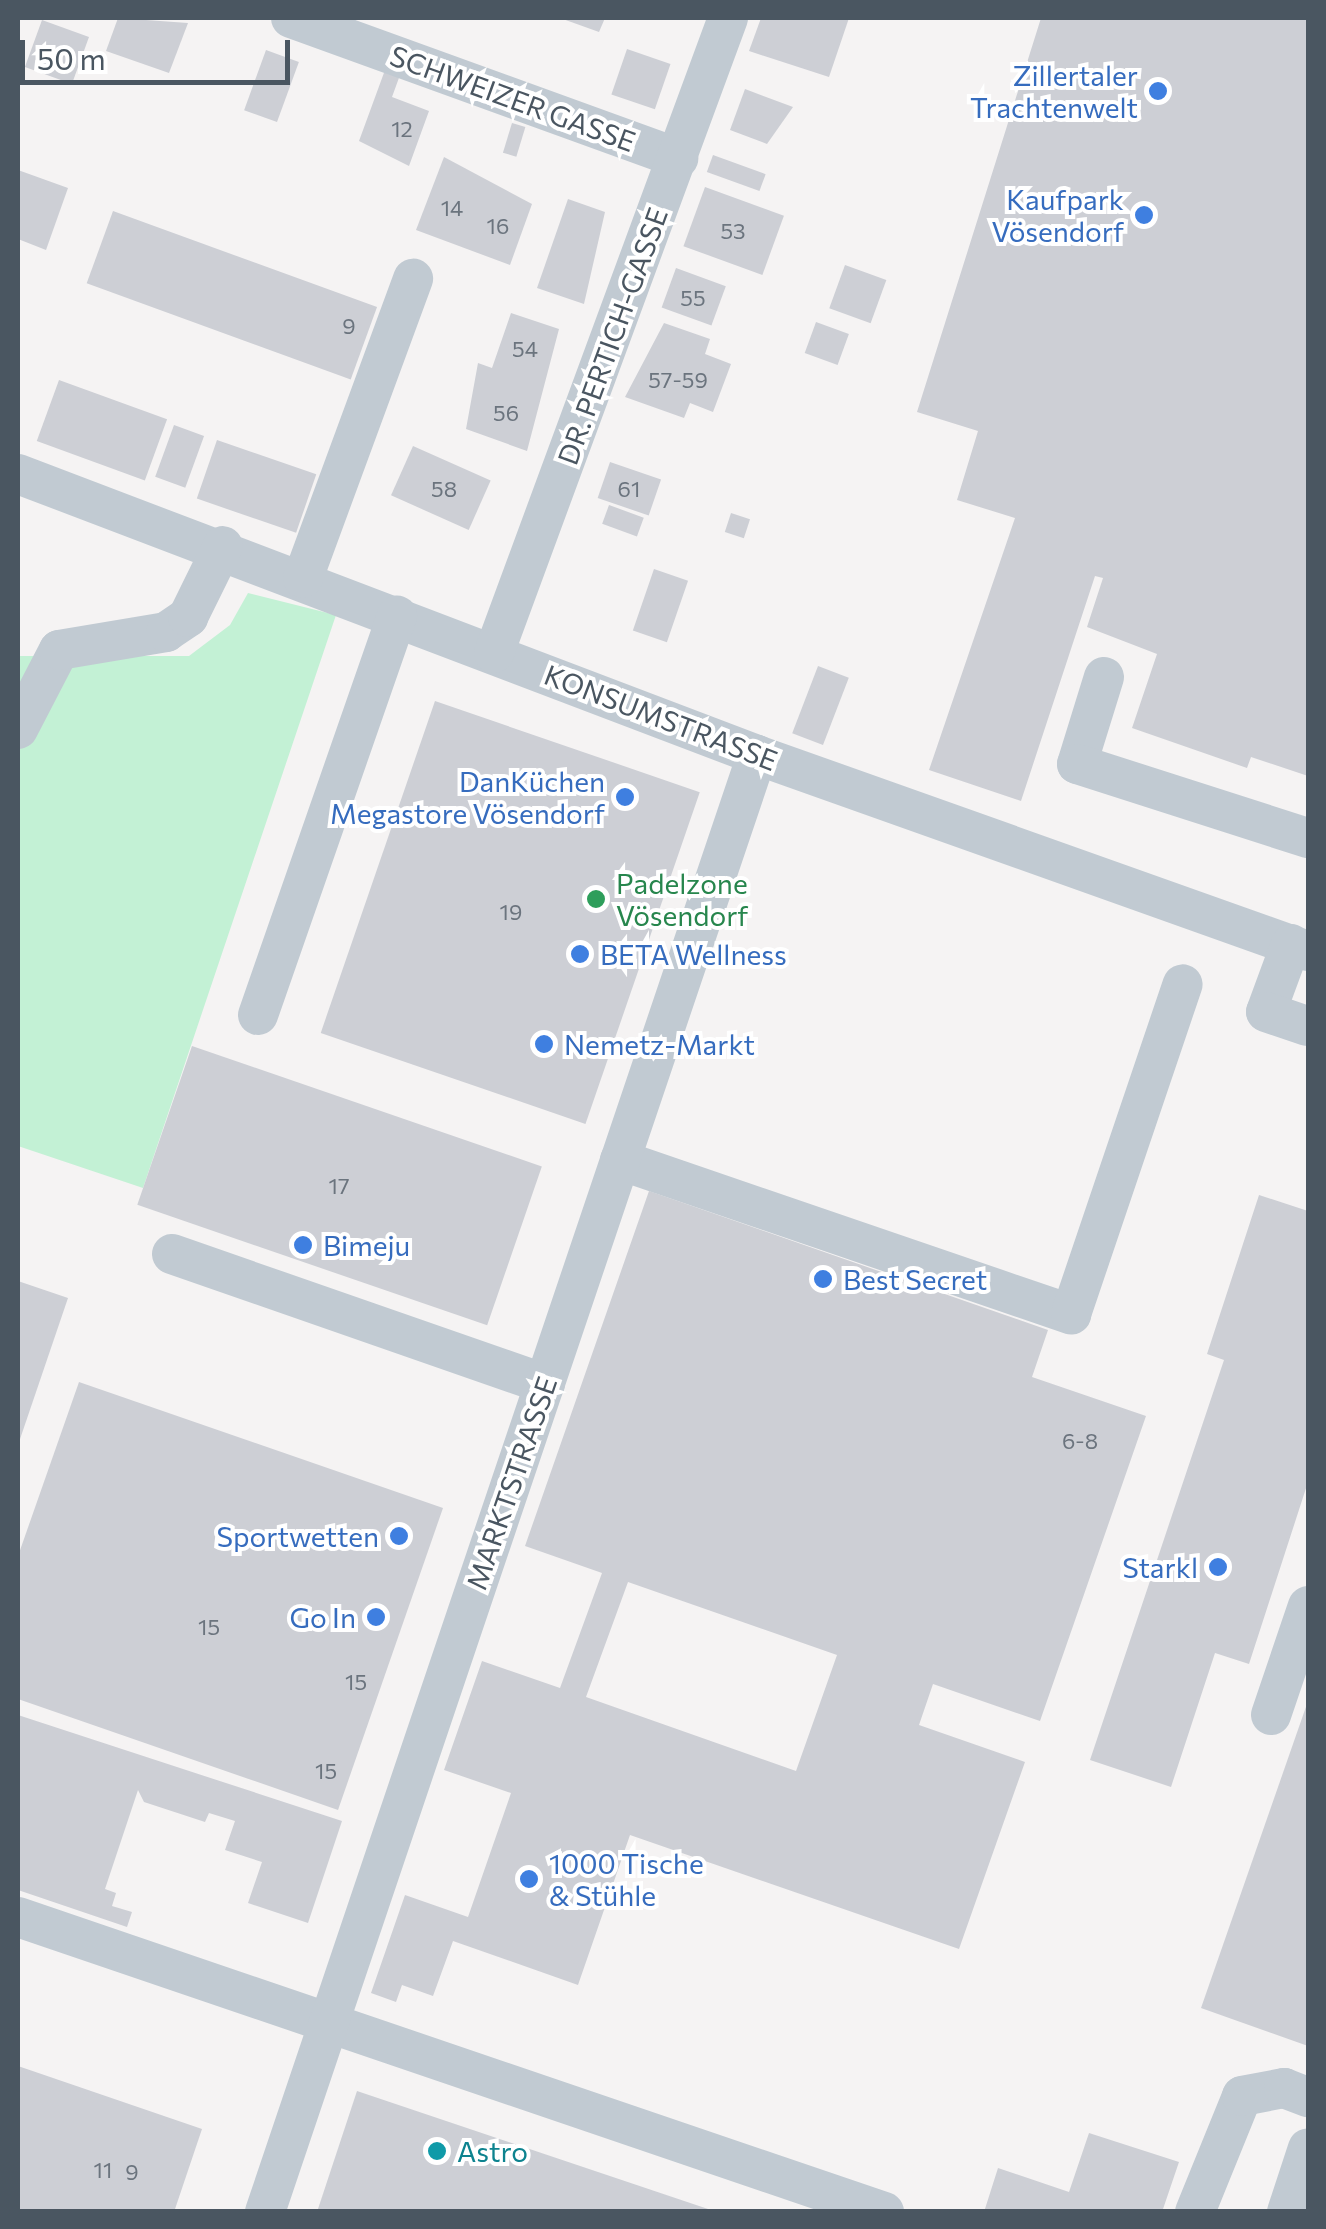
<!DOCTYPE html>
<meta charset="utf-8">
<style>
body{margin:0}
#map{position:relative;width:1326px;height:2229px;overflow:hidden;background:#f5f3f3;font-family:Commissioner,sans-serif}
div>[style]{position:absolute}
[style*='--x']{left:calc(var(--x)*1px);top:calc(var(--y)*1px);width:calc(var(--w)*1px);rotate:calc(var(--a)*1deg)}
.green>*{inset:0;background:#c3f1d5}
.building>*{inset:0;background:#cdcfd5;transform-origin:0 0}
.minor>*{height:40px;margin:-20px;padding:0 20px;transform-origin:20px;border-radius:20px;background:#c1cad2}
.dots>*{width:28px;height:28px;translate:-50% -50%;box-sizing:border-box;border:5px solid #fff;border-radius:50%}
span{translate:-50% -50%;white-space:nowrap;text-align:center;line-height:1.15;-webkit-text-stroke:8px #fff;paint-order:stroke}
.number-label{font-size:22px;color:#6b747e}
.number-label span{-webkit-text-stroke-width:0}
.shop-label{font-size:28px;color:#366cbe}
.right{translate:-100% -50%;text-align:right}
.left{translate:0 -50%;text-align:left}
.street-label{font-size:28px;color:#4a5661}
.leisure-label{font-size:28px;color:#27864d}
.culture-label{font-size:28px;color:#0d838f}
.frame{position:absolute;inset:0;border:20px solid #4a5661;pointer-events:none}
.scale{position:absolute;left:20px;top:40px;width:270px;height:45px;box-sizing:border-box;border:5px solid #4a5661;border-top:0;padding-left:12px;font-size:30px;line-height:35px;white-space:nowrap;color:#4a5661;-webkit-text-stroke:8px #fff;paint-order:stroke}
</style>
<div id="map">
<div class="green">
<i style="clip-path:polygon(248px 593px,336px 615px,143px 1188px,18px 1146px,18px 656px,189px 656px,230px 625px)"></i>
</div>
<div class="building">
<i style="clip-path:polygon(118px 18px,188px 23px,169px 73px,106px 51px)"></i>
<i style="clip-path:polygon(560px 18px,605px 18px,599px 32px)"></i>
<i style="clip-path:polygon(761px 18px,849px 18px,829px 77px,749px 51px)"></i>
<i style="clip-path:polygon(1041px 18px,1308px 18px,1308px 776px,1251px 757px,1247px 768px,1132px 728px,1157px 654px,1087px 627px,1103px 578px,1095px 576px,1021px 801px,929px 770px,1015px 518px,957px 500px,978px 431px,917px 412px)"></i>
<i style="left:42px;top:20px;width:50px;height:50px;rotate:20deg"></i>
<i style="left:627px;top:49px;width:46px;height:48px;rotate:19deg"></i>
<i style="left:266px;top:50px;width:35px;height:64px;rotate:20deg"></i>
<i style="clip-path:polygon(385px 70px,400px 75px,392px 97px,429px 111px,409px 166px,359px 141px)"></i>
<i style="clip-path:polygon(745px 89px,793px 107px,767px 144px,730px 130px)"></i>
<i style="left:512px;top:123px;width:14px;height:31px;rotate:17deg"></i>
<i style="left:713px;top:155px;width:56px;height:18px;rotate:20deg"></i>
<i style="clip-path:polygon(444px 157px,532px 204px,510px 265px,416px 230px)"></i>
<i style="clip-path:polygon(18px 170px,68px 188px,46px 250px,18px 239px)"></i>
<i style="left:705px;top:187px;width:84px;height:63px;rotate:20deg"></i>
<i style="clip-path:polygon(568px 199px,605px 212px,584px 304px,537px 288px)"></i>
<i style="left:113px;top:211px;width:281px;height:77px;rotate:20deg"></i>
<i style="left:845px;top:265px;width:44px;height:46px;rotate:20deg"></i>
<i style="left:676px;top:268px;width:53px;height:42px;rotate:20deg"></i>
<i style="clip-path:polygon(511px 313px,559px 329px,527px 451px,466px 429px,478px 363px,492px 368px)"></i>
<i style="left:816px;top:322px;width:35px;height:33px;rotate:20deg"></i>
<i style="clip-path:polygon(664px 323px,710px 339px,705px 354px,731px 364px,713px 412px,690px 403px,684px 418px,625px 397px)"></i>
<i style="left:59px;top:380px;width:115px;height:65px;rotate:20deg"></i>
<i style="left:174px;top:425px;width:32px;height:55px;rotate:20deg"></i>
<i style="left:217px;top:440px;width:105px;height:62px;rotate:19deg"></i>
<i style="left:413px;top:446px;width:85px;height:54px;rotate:24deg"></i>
<i style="left:610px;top:462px;width:54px;height:38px;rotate:19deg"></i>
<i style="left:609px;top:505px;width:37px;height:20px;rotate:20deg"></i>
<i style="left:731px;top:513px;width:20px;height:20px;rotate:18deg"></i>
<i style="left:654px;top:569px;width:36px;height:65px;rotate:19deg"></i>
<i style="left:818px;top:666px;width:33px;height:72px;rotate:21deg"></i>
<i style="left:435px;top:701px;width:280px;height:351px;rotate:19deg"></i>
<i style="left:192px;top:1046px;width:370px;height:168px;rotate:19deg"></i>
<i style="clip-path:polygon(evenodd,649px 1191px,1048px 1330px,1032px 1377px,1146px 1416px,1040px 1721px,933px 1684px,919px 1725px,1025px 1762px,959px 1949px,630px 1835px,578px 1985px,453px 1941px,433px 1996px,402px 1985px,396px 2002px,371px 1993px,405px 1895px,468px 1917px,511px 1793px,444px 1770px,482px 1661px,560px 1688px,602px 1573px,525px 1546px,649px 1191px,628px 1582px,837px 1655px,796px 1771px,586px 1697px,628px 1582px)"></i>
<i style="clip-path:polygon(1259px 1195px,1308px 1211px,1308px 1482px,1249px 1664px,1215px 1653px,1171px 1787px,1090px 1760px,1224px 1360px,1207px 1354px)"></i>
<i style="clip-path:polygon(18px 1281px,68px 1298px,18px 1445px)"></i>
<i style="clip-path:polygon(79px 1382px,443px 1508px,338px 1810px,18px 1699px,18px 1556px)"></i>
<i style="clip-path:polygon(1308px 1701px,1308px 2046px,1201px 2008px)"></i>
<i style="clip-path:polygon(18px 1715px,342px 1821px,308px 1923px,248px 1903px,262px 1862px,225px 1850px,235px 1821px,209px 1813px,205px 1822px,144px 1802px,138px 1790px,105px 1889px,116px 1893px,112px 1906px,132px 1912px,127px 1927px,18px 1890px)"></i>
<i style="clip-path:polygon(18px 2066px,202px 2129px,174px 2212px,18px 2212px)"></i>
<i style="clip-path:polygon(357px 2091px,714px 2211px,714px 2212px,317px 2212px)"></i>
<i style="clip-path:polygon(1089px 2133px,1179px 2162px,1162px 2212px,984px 2212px,998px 2168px,1069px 2192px)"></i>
</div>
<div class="minor">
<i style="--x:291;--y:18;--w:412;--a:19.9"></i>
<i style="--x:18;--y:474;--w:791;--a:20.82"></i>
<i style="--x:757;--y:755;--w:585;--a:19.58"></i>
<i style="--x:303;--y:578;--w:319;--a:-69.8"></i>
<i style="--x:494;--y:653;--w:677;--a:-69.77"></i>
<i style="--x:1104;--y:677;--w:91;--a:107.2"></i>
<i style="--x:1077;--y:764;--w:243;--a:17.8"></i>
<i style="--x:18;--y:729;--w:89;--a:-62.6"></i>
<i style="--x:59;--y:650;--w:109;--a:-9.5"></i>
<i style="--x:166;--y:632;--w:27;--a:-34"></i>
<i style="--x:188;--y:617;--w:79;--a:-63.8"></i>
<i style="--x:1291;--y:944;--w:72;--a:110.2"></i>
<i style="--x:1266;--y:1012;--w:43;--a:18.9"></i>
<i style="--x:258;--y:1015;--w:423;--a:-70.8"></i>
<i style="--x:620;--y:1160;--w:477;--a:18.9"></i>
<i style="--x:1071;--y:1314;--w:348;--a:-71.3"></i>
<i style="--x:172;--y:1254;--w:395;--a:19.2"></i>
<i style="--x:1271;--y:1715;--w:115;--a:-71.3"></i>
<i style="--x:18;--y:1917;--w:915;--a:18.81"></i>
<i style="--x:265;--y:2212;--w:1538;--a:-71.34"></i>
<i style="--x:1195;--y:2212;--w:125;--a:-67.9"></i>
<i style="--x:1242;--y:2096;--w:43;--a:-10.8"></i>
<i style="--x:1284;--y:2088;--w:26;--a:21"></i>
<i style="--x:1287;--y:2212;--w:67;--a:-71.8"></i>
</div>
<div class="dots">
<i style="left:1158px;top:91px;background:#3f7fe0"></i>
<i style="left:1144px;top:215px;background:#3f7fe0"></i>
<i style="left:625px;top:797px;background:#3f7fe0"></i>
<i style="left:596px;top:899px;background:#2e9e5b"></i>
<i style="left:580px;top:954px;background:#3f7fe0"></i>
<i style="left:544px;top:1044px;background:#3f7fe0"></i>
<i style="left:303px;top:1245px;background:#3f7fe0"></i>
<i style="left:823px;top:1279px;background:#3f7fe0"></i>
<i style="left:399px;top:1536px;background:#3f7fe0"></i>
<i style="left:1218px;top:1567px;background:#3f7fe0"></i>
<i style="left:376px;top:1617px;background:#3f7fe0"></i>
<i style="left:529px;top:1879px;background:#3f7fe0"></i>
<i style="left:437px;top:2151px;background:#0f9aa8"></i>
</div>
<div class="number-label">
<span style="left:402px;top:129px">12</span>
<span style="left:452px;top:208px">14</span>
<span style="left:498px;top:226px">16</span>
<span style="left:733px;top:231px">53</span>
<span style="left:693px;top:298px">55</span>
<span style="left:349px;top:326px">9</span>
<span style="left:525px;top:349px">54</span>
<span style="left:678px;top:380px">57-59</span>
<span style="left:506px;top:413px">56</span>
<span style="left:444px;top:489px">58</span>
<span style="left:629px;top:489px">61</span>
<span style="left:511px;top:912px">19</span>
<span style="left:339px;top:1186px">17</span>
<span style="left:1080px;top:1441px">6-8</span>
<span style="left:209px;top:1627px">15</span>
<span style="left:356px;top:1682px">15</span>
<span style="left:326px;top:1771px">15</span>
<span style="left:103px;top:2170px">11</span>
<span style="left:132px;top:2172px">9</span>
</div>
<div class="shop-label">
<span class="right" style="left:1138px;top:91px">Zillertaler<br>Trachtenwelt</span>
<span class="right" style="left:1124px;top:215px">Kaufpark<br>Vösendorf</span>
<span class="right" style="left:605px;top:797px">DanKüchen<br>Megastore Vösendorf</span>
<span class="left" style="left:600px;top:954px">BETA Wellness</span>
<span class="left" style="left:564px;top:1044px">Nemetz-Markt</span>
<span class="left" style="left:323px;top:1245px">Bimeju</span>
<span class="left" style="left:843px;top:1279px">Best Secret</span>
<span class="right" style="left:379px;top:1536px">Sportwetten</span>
<span class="right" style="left:1198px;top:1567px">Starkl</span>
<span class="right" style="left:356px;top:1617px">Go In</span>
<span class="left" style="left:549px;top:1879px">1000 Tische<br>&amp; Stühle</span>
</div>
<div class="street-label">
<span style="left:513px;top:98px;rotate:20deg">SCHWEIZER GASSE</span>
<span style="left:612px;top:336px;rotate:-70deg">DR. PERTICH-GASSE</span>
<span style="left:661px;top:717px;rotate:21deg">KONSUMSTRASSE</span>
<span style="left:511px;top:1483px;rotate:-71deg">MARKTSTRASSE</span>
</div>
<div class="leisure-label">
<span class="left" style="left:616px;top:899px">Padelzone<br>Vösendorf</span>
</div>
<div class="culture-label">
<span class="left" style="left:457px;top:2151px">Astro</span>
</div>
<div class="frame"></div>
<div class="scale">50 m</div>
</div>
